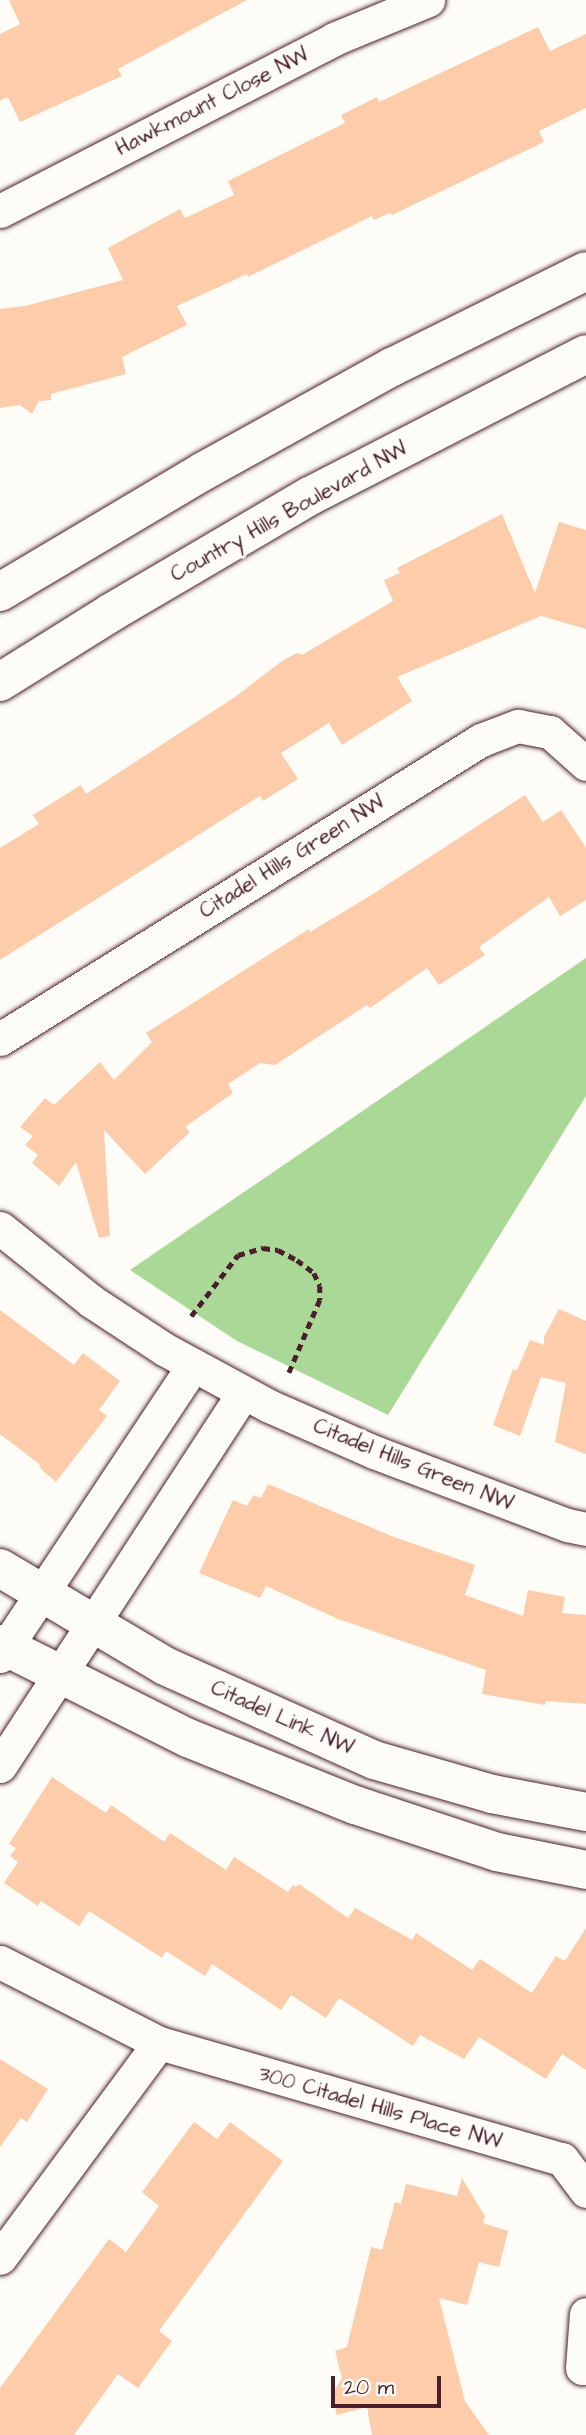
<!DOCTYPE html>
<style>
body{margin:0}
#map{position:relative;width:586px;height:2435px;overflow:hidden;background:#fdfcf7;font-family:"Architects Daughter",sans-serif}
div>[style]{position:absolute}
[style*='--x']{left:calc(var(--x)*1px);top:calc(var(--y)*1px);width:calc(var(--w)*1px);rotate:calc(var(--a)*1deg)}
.green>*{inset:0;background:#aad897}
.building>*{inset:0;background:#fcccab}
.path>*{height:4.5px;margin-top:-2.25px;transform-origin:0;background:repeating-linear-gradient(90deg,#4a1f2b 0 7px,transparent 0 12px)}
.roads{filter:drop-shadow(0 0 2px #4a1f2b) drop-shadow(0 0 2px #4a1f2b)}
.minor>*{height:33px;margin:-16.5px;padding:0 16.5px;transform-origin:16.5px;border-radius:16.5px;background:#fdfcf7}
.tertiary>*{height:38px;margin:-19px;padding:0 19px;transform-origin:19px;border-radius:19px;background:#fdfcf7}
.secondary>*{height:38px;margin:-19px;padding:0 19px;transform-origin:19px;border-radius:19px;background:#fdfcf7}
span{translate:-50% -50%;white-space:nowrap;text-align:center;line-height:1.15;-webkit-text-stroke:6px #fdfcf7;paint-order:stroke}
.street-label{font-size:21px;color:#4a1f2b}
.scale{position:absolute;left:331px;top:2376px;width:110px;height:32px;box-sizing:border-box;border:4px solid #4a1f2b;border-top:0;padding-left:9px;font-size:21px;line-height:24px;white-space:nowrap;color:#4a1f2b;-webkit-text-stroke:5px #fdfcf7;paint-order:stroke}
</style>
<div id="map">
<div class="green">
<i style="clip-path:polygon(586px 958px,586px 1096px,388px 1415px,237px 1341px,130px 1270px)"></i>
</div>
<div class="building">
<i style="clip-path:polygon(9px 0,247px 0,118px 69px,122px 76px,20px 122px,8px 97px,0 101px,0 34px,20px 24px)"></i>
<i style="clip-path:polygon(538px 27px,550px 51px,586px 34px,586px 108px,539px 131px,544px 142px,392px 215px,390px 213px,374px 220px,372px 216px,248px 277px,247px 274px,177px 306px,187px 325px,122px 357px,126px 374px,51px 394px,51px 400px,39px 401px,32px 414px,20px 405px,0 408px,0 309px,25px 306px,123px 280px,108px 248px,180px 209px,185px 218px,234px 195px,228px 181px,345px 123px,341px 115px,377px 97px,379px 102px)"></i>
<i style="clip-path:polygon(502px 514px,535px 593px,559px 522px,586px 530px,586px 629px,541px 616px,397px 677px,412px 701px,342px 745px,329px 723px,281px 753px,298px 779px,263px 801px,260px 796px,0 960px,0 848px,39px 824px,33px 815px,81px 785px,86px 794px,235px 697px,282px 661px,297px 653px,302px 655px,393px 601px,384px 580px,400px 573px,397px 568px)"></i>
<i style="clip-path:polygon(525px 795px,543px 822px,561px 810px,586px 848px,586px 900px,560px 916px,549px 897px,479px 947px,485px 955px,439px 985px,427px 968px,370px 1008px,367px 1005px,275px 1065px,260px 1063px,228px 1084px,233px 1093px,185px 1127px,190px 1132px,145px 1174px,104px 1130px,110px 1236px,99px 1238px,76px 1162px,59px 1186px,32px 1163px,38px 1155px,25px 1145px,33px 1136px,20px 1127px,45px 1098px,54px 1105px,100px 1062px,114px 1080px,152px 1042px,146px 1033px,309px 929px,310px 932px,370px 896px)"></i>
<i style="clip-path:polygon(559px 1309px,586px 1321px,586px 1454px,555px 1442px,566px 1383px,541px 1377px,520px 1436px,493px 1425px,513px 1369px,517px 1370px,530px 1340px,544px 1345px,544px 1337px)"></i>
<i style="clip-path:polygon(0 1310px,74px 1365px,83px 1353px,120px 1381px,99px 1410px,107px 1416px,56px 1482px,41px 1469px,39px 1464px,0 1434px)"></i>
<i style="clip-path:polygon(268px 1484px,394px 1537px,475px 1565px,465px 1595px,523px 1616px,528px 1590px,565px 1597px,562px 1613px,586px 1615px,586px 1704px,546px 1701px,545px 1705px,482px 1694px,486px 1670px,338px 1619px,266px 1586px,260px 1598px,199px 1573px,233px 1500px,247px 1506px,253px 1495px,261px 1498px)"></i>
<i style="clip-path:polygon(52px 1777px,106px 1813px,111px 1805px,164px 1842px,170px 1833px,226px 1870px,234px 1857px,288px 1892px,293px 1885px,296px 1887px,299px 1884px,348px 1918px,355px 1908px,412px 1940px,416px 1933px,472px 1970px,480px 1959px,532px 1993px,556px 1956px,565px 1961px,586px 1928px,586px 2070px,562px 2054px,546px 2079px,479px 2037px,464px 2059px,420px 2035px,413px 2046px,339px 1998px,326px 2018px,291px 1995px,281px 2010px,212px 1964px,205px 1976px,166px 1951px,162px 1958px,89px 1911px,79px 1926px,41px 1901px,38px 1906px,4px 1883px,18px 1862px,10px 1856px,16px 1848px,9px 1844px)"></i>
<i style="clip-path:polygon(0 2059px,48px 2089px,27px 2122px,21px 2118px,0 2147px)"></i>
<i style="clip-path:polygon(194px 2122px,217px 2139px,230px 2122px,283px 2161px,159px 2331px,172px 2341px,138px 2388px,118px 2374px,74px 2435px,0 2435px,0 2388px,109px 2239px,126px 2252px,159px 2206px,142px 2192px)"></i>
<i style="clip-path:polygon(462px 2178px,485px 2216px,483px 2223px,508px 2231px,499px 2267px,479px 2262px,467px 2305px,439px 2298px,465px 2401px,489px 2435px,372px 2435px,367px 2407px,337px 2415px,332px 2395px,342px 2378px,335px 2351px,347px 2347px,371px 2247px,382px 2250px,395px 2202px,401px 2204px,406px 2184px,457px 2196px)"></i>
</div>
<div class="path">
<i style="--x:191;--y:1316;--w:77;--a:-52.4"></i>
<i style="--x:238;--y:1255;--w:26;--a:-16"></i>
<i style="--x:263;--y:1248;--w:15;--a:8"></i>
<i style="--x:278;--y:1250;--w:21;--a:28"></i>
<i style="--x:297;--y:1260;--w:21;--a:37"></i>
<i style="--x:314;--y:1273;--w:14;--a:65"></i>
<i style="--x:320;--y:1286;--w:14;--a:90"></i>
<i style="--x:320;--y:1300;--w:79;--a:113"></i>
</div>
<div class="roads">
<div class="minor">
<i style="--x:0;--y:211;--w:376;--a:-27.2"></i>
<i style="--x:334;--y:39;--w:102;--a:-22.5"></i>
<i style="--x:0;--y:1039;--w:566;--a:-31.87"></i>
<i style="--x:481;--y:740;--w:40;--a:-21"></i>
<i style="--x:518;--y:726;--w:33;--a:11"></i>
<i style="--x:550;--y:732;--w:48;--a:41.6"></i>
<i style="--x:0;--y:1228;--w:117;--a:38.7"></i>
<i style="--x:91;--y:1301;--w:87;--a:33.3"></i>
<i style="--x:164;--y:1349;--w:119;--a:28.5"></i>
<i style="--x:269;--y:1406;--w:115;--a:23.7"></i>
<i style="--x:374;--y:1452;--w:206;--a:20.7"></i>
<i style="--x:567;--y:1525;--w:19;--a:12"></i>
<i style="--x:0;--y:1656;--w:349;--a:-56.4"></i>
<i style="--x:0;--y:1766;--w:445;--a:-56.9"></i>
<i style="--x:0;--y:1962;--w:178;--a:27"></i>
<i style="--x:159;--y:2043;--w:267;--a:126.5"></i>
<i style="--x:159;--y:2043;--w:419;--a:16.1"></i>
<i style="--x:562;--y:2159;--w:40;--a:53"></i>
<i style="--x:582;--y:2368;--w:54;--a:-85.8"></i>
</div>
<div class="tertiary">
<i style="--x:0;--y:1568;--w:192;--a:30.7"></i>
<i style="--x:165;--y:1666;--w:229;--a:24.2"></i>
<i style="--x:374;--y:1760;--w:123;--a:16.1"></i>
<i style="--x:492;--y:1794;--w:96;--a:10.8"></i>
<i style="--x:0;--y:1644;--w:210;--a:26.6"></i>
<i style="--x:188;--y:1738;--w:180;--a:21.9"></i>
<i style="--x:355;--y:1805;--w:150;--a:18.3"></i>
<i style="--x:497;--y:1852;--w:91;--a:11.4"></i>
</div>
<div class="secondary">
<i style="--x:0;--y:592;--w:237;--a:-30.7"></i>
<i style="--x:204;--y:471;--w:215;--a:-29"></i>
<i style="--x:392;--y:367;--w:216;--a:-26.3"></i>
<i style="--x:0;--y:682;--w:132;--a:-32"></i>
<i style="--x:112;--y:612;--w:229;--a:-30.4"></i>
<i style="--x:310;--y:496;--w:310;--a:-27.2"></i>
</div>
</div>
<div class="street-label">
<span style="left:212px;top:102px;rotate:-27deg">Hawkmount Close NW</span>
<span style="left:289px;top:512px;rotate:-29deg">Country Hills Boulevard NW</span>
<span style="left:292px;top:857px;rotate:-32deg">Citadel Hills Green NW</span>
<span style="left:413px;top:1465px;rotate:22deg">Citadel Hills Green NW</span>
<span style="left:282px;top:1718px;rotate:24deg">Citadel Link NW</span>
<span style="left:380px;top:2108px;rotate:16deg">300 Citadel Hills Place NW</span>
</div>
<div class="scale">20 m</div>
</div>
